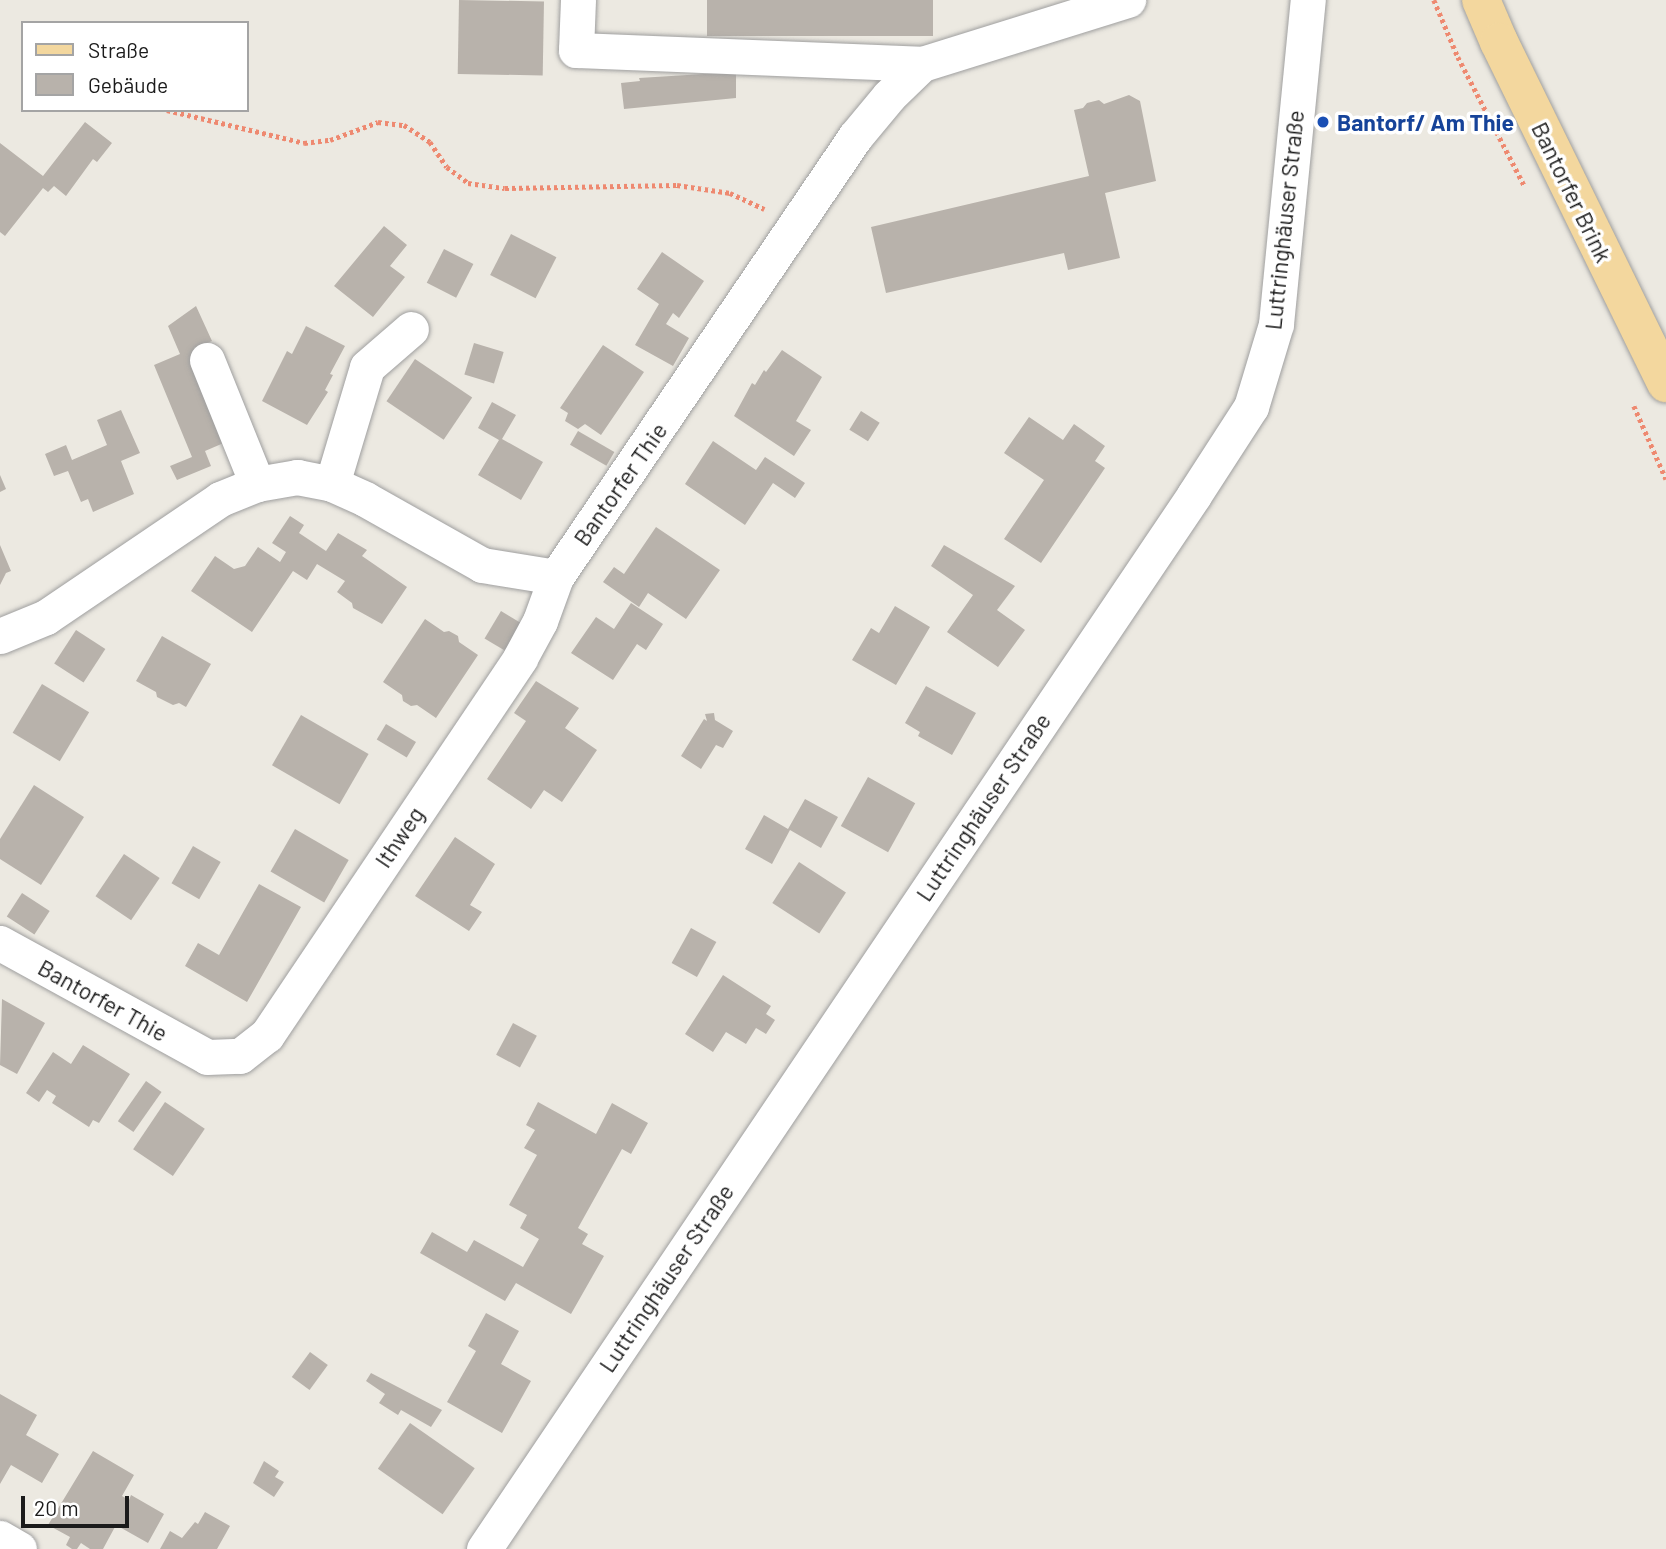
<!DOCTYPE html>
<meta charset="utf-8">
<style>
body{margin:0}
#map{position:relative;width:1666px;height:1549px;overflow:hidden;background:#ece9e1;font-family:Barlow,sans-serif}
div>[style]{position:absolute}
[style*='--x']{left:calc(var(--x)*1px);top:calc(var(--y)*1px);width:calc(var(--w)*1px);rotate:calc(var(--a)*1deg)}
.building>*{inset:0;background:#b8b2ab;transform-origin:0 0}
.path>*{height:4.5px;margin-top:-2.25px;transform-origin:0;background:repeating-linear-gradient(90deg,#ee8970 0 3.5px,transparent 0 7px)}
.roads{filter:drop-shadow(0 0 2px #9f9f9f) drop-shadow(0 0 2px #9f9f9f)}
.minor>*{height:35px;margin:-17.5px;padding:0 17.5px;transform-origin:17.5px;border-radius:17.5px;background:#fff}
.major>*{height:38px;margin:-19px;padding:0 19px;transform-origin:19px;border-radius:19px;background:#f3d79e}
.dots>*{width:19px;height:19px;translate:-50% -50%;box-sizing:border-box;border:4px solid #fff;border-radius:50%}
span{translate:-50% -50%;white-space:nowrap;text-align:center;line-height:1.15;-webkit-text-stroke:7px #fff;paint-order:stroke}
.transit-label{font-size:23px;color:#164399;font-weight:700}
.left{translate:0 -50%;text-align:left}
.street-label{font-size:23px;color:#1b1b1b}
.legend{position:absolute;left:21px;top:21px;width:228px;height:91px;box-sizing:border-box;background:#fff;border:2px solid #a4a4a4;margin:0;padding:9px 12px;list-style:none;font-size:21px;color:#1b1b1b}
.legend li{display:flex;align-items:center;gap:14px;height:35px}
.legend b{width:35px;border:2px solid #a4a4a4}
.scale{position:absolute;left:21px;top:1496px;width:108px;height:32px;box-sizing:border-box;border:4px solid #1b1b1b;border-top:0;padding-left:9px;font-size:21px;line-height:24px;white-space:nowrap;color:#1b1b1b;-webkit-text-stroke:5px #fff;paint-order:stroke}
</style>
<div id="map">
<div class="building">
<i style="left:459px;top:0;width:85px;height:74px;rotate:1deg"></i>
<i style="left:707px;top:0;width:226px;height:36px"></i>
<i style="clip-path:polygon(736px 72px,736px 98px,624px 109px,621px 83px,640px 81px,639px 78px)"></i>
<i style="clip-path:polygon(1129px 95px,1140px 101px,1156px 181px,1105px 193px,1120px 258px,1068px 270px,1064px 253px,886px 293px,871px 227px,1089px 176px,1074px 110px,1083px 108px,1087px 103px,1099px 100px,1104px 104px)"></i>
<i style="clip-path:polygon(85px 122px,112px 143px,97px 162px,93px 159px,66px 196px,54px 186px,48px 192px,43px 188px,5px 236px,0 232px,0 143px,43px 176px)"></i>
<i style="clip-path:polygon(384px 226px,407px 245px,390px 266px,405px 277px,373px 317px,334px 286px)"></i>
<i style="left:511px;top:234px;width:51px;height:46px;rotate:27deg"></i>
<i style="left:444px;top:249px;width:33px;height:38px;rotate:27deg"></i>
<i style="clip-path:polygon(662px 252px,704px 281px,679px 318px,673px 313px,666px 324px,689px 338px,673px 366px,635px 345px,659px 304px,637px 289px)"></i>
<i style="clip-path:polygon(196px 306px,212px 341px,194px 348px,233px 439px,205px 451px,211px 466px,177px 480px,170px 466px,192px 457px,154px 365px,180px 354px,168px 326px)"></i>
<i style="clip-path:polygon(306px 326px,345px 346px,330px 374px,333px 375px,325px 390px,328px 392px,307px 425px,262px 401px,287px 351px,292px 354px)"></i>
<i style="left:474px;top:343px;width:31px;height:33px;rotate:17deg"></i>
<i style="clip-path:polygon(603px 345px,644px 372px,601px 435px,585px 424px,578px 429px,565px 421px,568px 413px,560px 408px)"></i>
<i style="clip-path:polygon(782px 350px,822px 377px,796px 421px,811px 430px,794px 456px,734px 416px,752px 383px,755px 385px,764px 370px,766px 372px)"></i>
<i style="left:415px;top:359px;width:69px;height:51px;rotate:34deg"></i>
<i style="clip-path:polygon(492px 402px,516px 415px,502px 439px,543px 462px,521px 500px,478px 475px,499px 440px,478px 428px)"></i>
<i style="clip-path:polygon(121px 410px,140px 453px,121px 461px,134px 494px,93px 512px,88px 499px,81px 502px,68px 471px,54px 476px,45px 454px,66px 445px,72px 460px,107px 445px,97px 420px)"></i>
<i style="left:861px;top:411px;width:22px;height:22px;rotate:32deg"></i>
<i style="clip-path:polygon(1029px 417px,1063px 440px,1074px 424px,1105px 446px,1095px 461px,1105px 468px,1041px 563px,1004px 539px,1044px 480px,1004px 453px)"></i>
<i style="left:578px;top:431px;width:42px;height:16px;rotate:30deg"></i>
<i style="clip-path:polygon(713px 441px,756px 470px,765px 457px,805px 483px,795px 498px,773px 483px,745px 525px,685px 484px)"></i>
<i style="clip-path:polygon(0 475px,6px 489px,0 492px)"></i>
<i style="clip-path:polygon(290px 516px,304px 525px,299px 533px,326px 551px,338px 533px,367px 550px,362px 556px,407px 587px,382px 624px,353px 608px,352px 603px,337px 592px,345px 581px,317px 564px,307px 580px,293px 571px,252px 632px,191px 591px,215px 556px,234px 569px,245px 566px,258px 547px,280px 562px,286px 552px,272px 543px)"></i>
<i style="clip-path:polygon(656px 527px,720px 570px,686px 619px,648px 593px,639px 607px,603px 582px,614px 567px,624px 574px)"></i>
<i style="clip-path:polygon(0 545px,11px 571px,6px 573px,0 585px)"></i>
<i style="clip-path:polygon(944px 545px,1015px 586px,997px 610px,1025px 630px,998px 667px,947px 632px,973px 595px,931px 566px)"></i>
<i style="clip-path:polygon(631px 603px,663px 624px,646px 650px,637px 644px,613px 680px,571px 653px,596px 617px,614px 629px)"></i>
<i style="clip-path:polygon(895px 606px,930px 627px,896px 685px,852px 660px,871px 628px,879px 633px)"></i>
<i style="left:501px;top:611px;width:27px;height:32px;rotate:31deg"></i>
<i style="clip-path:polygon(425px 619px,444px 632px,449px 631px,458px 636px,459px 642px,478px 655px,436px 718px,417px 705px,411px 706px,403px 701px,402px 695px,383px 682px)"></i>
<i style="left:76px;top:630px;width:35px;height:40px;rotate:33deg"></i>
<i style="clip-path:polygon(162px 636px,211px 664px,186px 707px,179px 703px,173px 705px,157px 697px,156px 692px,136px 681px)"></i>
<i style="clip-path:polygon(536px 681px,579px 708px,565px 728px,597px 750px,562px 802px,544px 790px,531px 809px,487px 779px,526px 721px,514px 713px)"></i>
<i style="left:42px;top:684px;width:55px;height:57px;rotate:31deg"></i>
<i style="clip-path:polygon(926px 686px,976px 713px,952px 755px,918px 736px,920px 732px,905px 723px)"></i>
<i style="clip-path:polygon(714px 713px,715px 720px,733px 731px,723px 748px,716px 745px,701px 769px,681px 756px,704px 719px,707px 721px,705px 714px)"></i>
<i style="left:301px;top:715px;width:78px;height:58px;rotate:30deg"></i>
<i style="left:386px;top:724px;width:35px;height:18px;rotate:31deg"></i>
<i style="left:868px;top:777px;width:54px;height:56px;rotate:29deg"></i>
<i style="clip-path:polygon(34px 785px,84px 817px,41px 885px,0 859px,0 839px)"></i>
<i style="clip-path:polygon(805px 799px,838px 817px,821px 848px,790px 830px,772px 864px,745px 849px,764px 815px,788px 829px)"></i>
<i style="left:295px;top:829px;width:62px;height:49px;rotate:30deg"></i>
<i style="clip-path:polygon(455px 837px,495px 864px,470px 905px,482px 912px,469px 931px,415px 896px)"></i>
<i style="left:193px;top:846px;width:32px;height:43px;rotate:30deg"></i>
<i style="left:124px;top:854px;width:43px;height:51px;rotate:34deg"></i>
<i style="left:799px;top:862px;width:56px;height:49px;rotate:33deg"></i>
<i style="clip-path:polygon(259px 884px,301px 907px,247px 1002px,185px 966px,198px 943px,219px 955px)"></i>
<i style="left:22px;top:893px;width:33px;height:28px;rotate:33deg"></i>
<i style="left:691px;top:928px;width:29px;height:40px;rotate:29deg"></i>
<i style="clip-path:polygon(723px 975px,771px 1006px,766px 1014px,775px 1020px,766px 1034px,756px 1028px,746px 1044px,726px 1032px,713px 1052px,685px 1034px)"></i>
<i style="clip-path:polygon(2px 999px,45px 1023px,17px 1074px,0 1065px)"></i>
<i style="left:513px;top:1023px;width:27px;height:36px;rotate:28deg"></i>
<i style="clip-path:polygon(83px 1045px,130px 1074px,99px 1123px,93px 1120px,89px 1127px,52px 1103px,56px 1096px,47px 1090px,39px 1102px,26px 1093px,53px 1052px,71px 1064px)"></i>
<i style="left:146px;top:1081px;width:19px;height:49px;rotate:35deg"></i>
<i style="left:165px;top:1102px;width:48px;height:57px;rotate:34deg"></i>
<i style="clip-path:polygon(538px 1102px,596px 1134px,612px 1103px,648px 1123px,631px 1154px,622px 1149px,578px 1228px,588px 1234px,582px 1244px,604px 1256px,571px 1314px,516px 1283px,505px 1301px,420px 1253px,432px 1232px,467px 1252px,474px 1240px,523px 1267px,539px 1239px,520px 1228px,527px 1215px,509px 1205px,537px 1155px,524px 1148px,535px 1130px,526px 1125px)"></i>
<i style="clip-path:polygon(486px 1313px,519px 1331px,501px 1364px,531px 1381px,502px 1433px,447px 1402px,476px 1351px,468px 1346px)"></i>
<i style="left:310px;top:1352px;width:22px;height:31px;rotate:36deg"></i>
<i style="clip-path:polygon(371px 1373px,442px 1410px,431px 1427px,401px 1410px,398px 1415px,379px 1403px,385px 1394px,366px 1381px)"></i>
<i style="clip-path:polygon(0 1394px,37px 1415px,26px 1435px,59px 1454px,42px 1483px,11px 1465px,0 1484px)"></i>
<i style="left:410px;top:1423px;width:79px;height:56px;rotate:35deg"></i>
<i style="clip-path:polygon(93px 1451px,134px 1475px,122px 1496px,129px 1500px,131px 1495px,164px 1514px,148px 1543px,116px 1525px,103px 1549px,90px 1549px,81px 1543px,77px 1549px,72px 1549px,66px 1545px,70px 1537px,48px 1525px)"></i>
<i style="clip-path:polygon(264px 1461px,279px 1471px,275px 1477px,284px 1482px,274px 1497px,253px 1483px)"></i>
<i style="clip-path:polygon(205px 1512px,230px 1526px,217px 1549px,160px 1549px,170px 1531px,182px 1538px,195px 1522px,198px 1524px)"></i>
</div>
<div class="path">
<i style="--x:1434;--y:0;--w:62;--a:67.2"></i>
<i style="--x:1458;--y:57;--w:144;--a:62.7"></i>
<i style="--x:167;--y:110;--w:141;--a:13.5"></i>
<i style="--x:304;--y:143;--w:26;--a:-7"></i>
<i style="--x:330;--y:140;--w:51;--a:-20.6"></i>
<i style="--x:378;--y:122;--w:26;--a:7"></i>
<i style="--x:404;--y:125;--w:31;--a:33"></i>
<i style="--x:430;--y:142;--w:30;--a:56"></i>
<i style="--x:447;--y:167;--w:26;--a:37"></i>
<i style="--x:468;--y:183;--w:37;--a:8"></i>
<i style="--x:505;--y:188;--w:172;--a:-1"></i>
<i style="--x:677;--y:185;--w:54;--a:8.6"></i>
<i style="--x:730;--y:193;--w:38;--a:25"></i>
<i style="--x:1634;--y:406;--w:80;--a:66.3"></i>
</div>
<div class="roads">
<div class="minor">
<i style="--x:578;--y:0;--w:50;--a:92.3"></i>
<i style="--x:576;--y:50;--w:346;--a:2.3"></i>
<i style="--x:207;--y:360;--w:134;--a:68"></i>
<i style="--x:332;--y:484;--w:122;--a:-73.3"></i>
<i style="--x:367;--y:367;--w:58;--a:-40.8"></i>
<i style="--x:0;--y:636;--w:50;--a:-22.4"></i>
<i style="--x:46;--y:617;--w:210;--a:-34.1"></i>
<i style="--x:220;--y:499;--w:40;--a:-22"></i>
<i style="--x:257;--y:484;--w:41;--a:-9.9"></i>
<i style="--x:297;--y:477;--w:36;--a:11"></i>
<i style="--x:332;--y:484;--w:36;--a:24"></i>
<i style="--x:365;--y:499;--w:134;--a:29.4"></i>
<i style="--x:482;--y:565;--w:75;--a:9.2"></i>
<i style="--x:556;--y:577;--w:532;--a:-55.8"></i>
<i style="--x:855;--y:137;--w:53;--a:-50.3"></i>
<i style="--x:889;--y:96;--w:46;--a:-44.1"></i>
<i style="--x:922;--y:64;--w:216;--a:-17.3"></i>
<i style="--x:0;--y:943;--w:236;--a:28.8"></i>
<i style="--x:207;--y:1057;--w:33;--a:-2"></i>
<i style="--x:240;--y:1056;--w:34;--a:-38"></i>
<i style="--x:267;--y:1035;--w:454;--a:-56.1"></i>
<i style="--x:520;--y:658;--w:42;--a:-61.6"></i>
<i style="--x:540;--y:621;--w:47;--a:-70"></i>
<i style="--x:0;--y:1538;--w:22;--a:30"></i>
<i style="--x:484;--y:1549;--w:1271;--a:-56.03"></i>
<i style="--x:1194;--y:495;--w:105;--a:-57.1"></i>
<i style="--x:1251;--y:407;--w:87;--a:-73.2"></i>
<i style="--x:1276;--y:324;--w:326;--a:-84.4"></i>
</div>
<div class="major">
<i style="--x:1481;--y:0;--w:46;--a:66.8"></i>
<i style="--x:1499;--y:42;--w:380;--a:63.9"></i>
</div>
</div>
<div class="dots">
<i style="left:1323px;top:122px;background:#1a4fb4"></i>
</div>
<div class="transit-label">
<span class="left" style="left:1337px;top:122px">Bantorf/ Am Thie</span>
</div>
<div class="street-label">
<span style="left:1572px;top:192px;rotate:64deg">Bantorfer Brink</span>
<span style="left:1284px;top:220px;rotate:-84deg">Luttringhäuser Straße</span>
<span style="left:620px;top:484px;rotate:-55deg">Bantorfer Thie</span>
<span style="left:983px;top:807px;rotate:-56deg">Luttringhäuser Straße</span>
<span style="left:399px;top:837px;rotate:-56deg">Ithweg</span>
<span style="left:103px;top:1000px;rotate:29deg">Bantorfer Thie</span>
<span style="left:666px;top:1278px;rotate:-56deg">Luttringhäuser Straße</span>
</div>
<ul class="legend">
<li><b style="height:9px;background:#f3d79e"></b>Straße</li>
<li><b style="height:19px;background:#b8b2ab"></b>Gebäude</li>
</ul>
<div class="scale">20 m</div>
</div>
